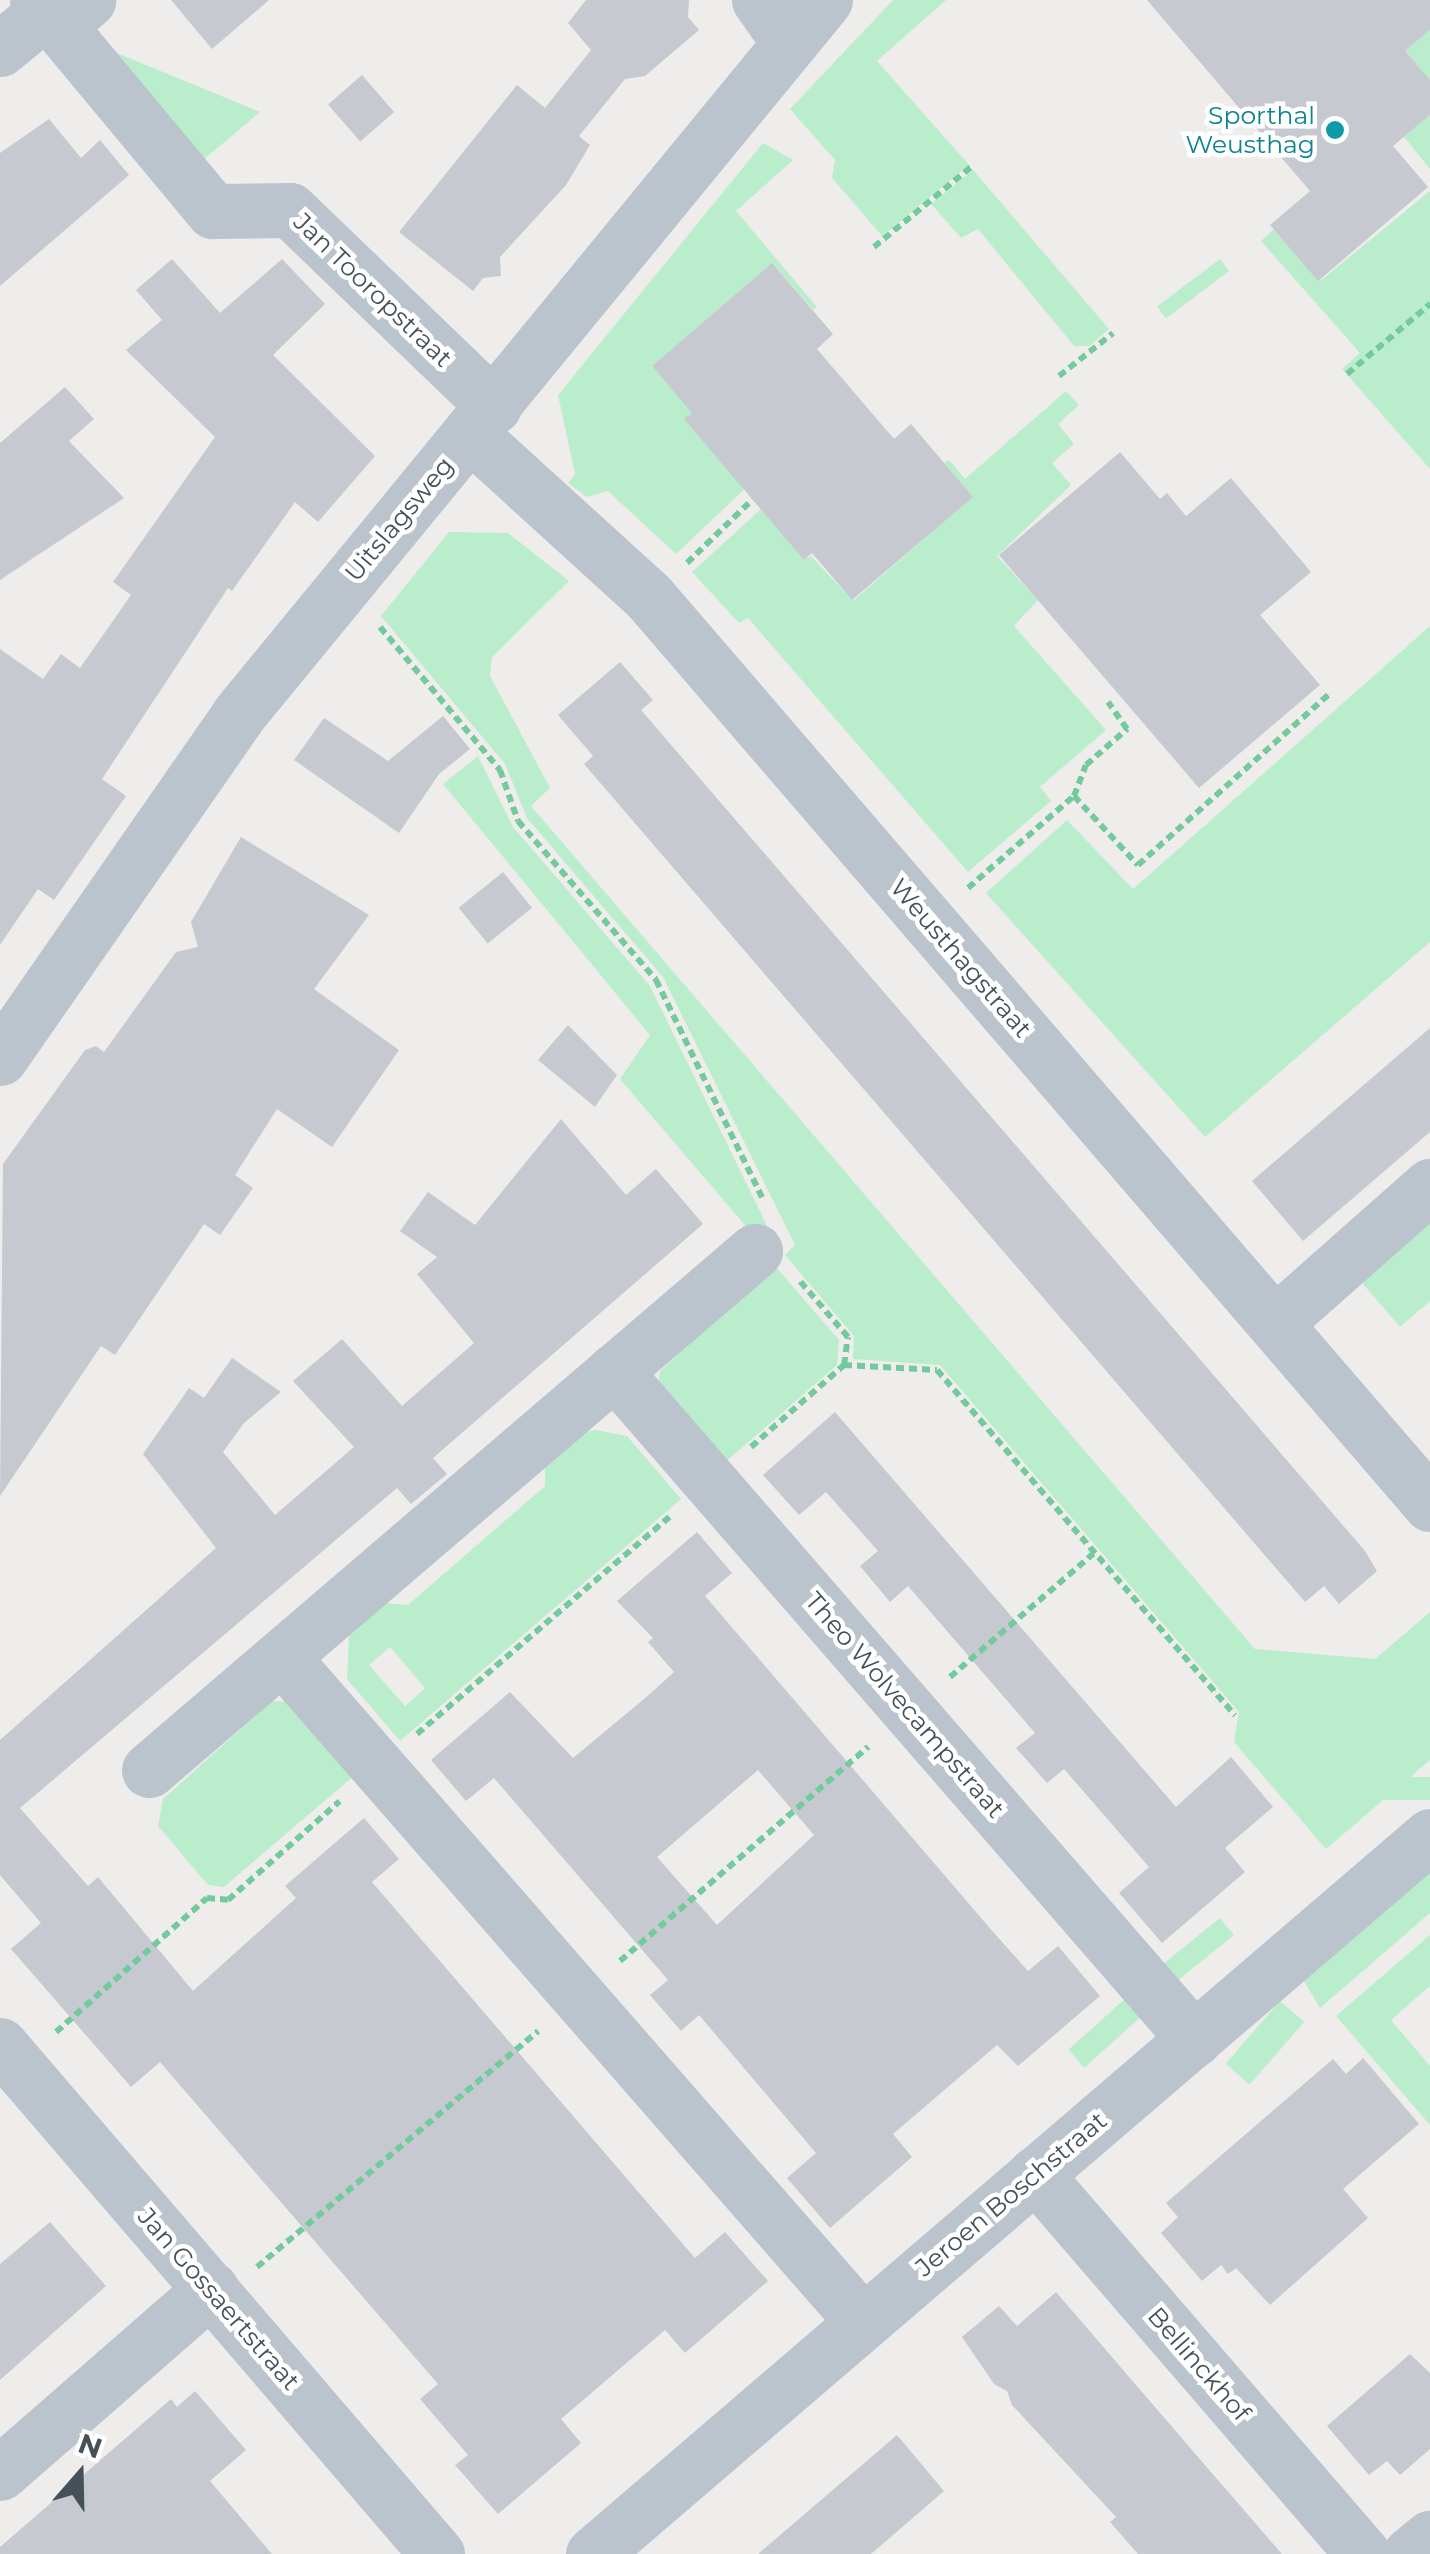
<!DOCTYPE html>
<style>
body{margin:0}
#map{position:relative;width:1430px;height:2554px;overflow:hidden;background:#efecec;font-family:Montserrat,sans-serif}
div>[style]{position:absolute}
[style*='--x']{left:calc(var(--x)*1px);top:calc(var(--y)*1px);width:calc(var(--w)*1px);rotate:calc(var(--a)*1deg)}
.green>*{inset:0;background:#baedcc;transform-origin:0 0}
.building>*{inset:0;background:#c6c9cf;transform-origin:0 0}
.path>*{height:6px;margin-top:-3px;transform-origin:0;background:repeating-linear-gradient(90deg,#73ca9d 0 8px,transparent 0 13px)}
.minor>*{height:55px;margin:-27.5px;padding:0 27.5px;transform-origin:27.5px;border-radius:27.5px;background:#bbc4cc}
.dots>*{width:28px;height:28px;translate:-50% -50%;box-sizing:border-box;border:5px solid #fff;border-radius:50%}
span{translate:-50% -50%;white-space:nowrap;text-align:center;line-height:1.15;-webkit-text-stroke:9px #fff;paint-order:stroke}
.culture-label{font-size:25px;color:#0d838f}
.right{translate:-100% -50%;text-align:right}
.street-label{font-size:25px;color:#455059}
.north{position:absolute;left:30px;top:2424px;width:100px;height:100px;-webkit-text-stroke:8px #fff;paint-order:stroke;rotate:20deg;font-size:28px;font-weight:700;line-height:40px;text-align:center;color:#455059}
.north::after{content:'';display:block;margin:auto;width:35px;height:45px;background:#455059;clip-path:polygon(50% 0,100% 100%,50% 72%,0 100%)}
</style>
<div id="map">
<div class="green">
<i style="clip-path:polygon(893px 0,946px 0,877px 61px,969px 165px,882px 236px,832px 178px,835px 160px,790px 109px)"></i>
<i style="clip-path:polygon(1430px 30px,1430px 80px,1405px 51px)"></i>
<i style="clip-path:polygon(112px 51px,260px 112px,202px 161px)"></i>
<i style="clip-path:polygon(1430px 115px,1430px 169px,1404px 137px)"></i>
<i style="clip-path:polygon(763px 143px,793px 160px,736px 211px,817px 307px,813px 310px,772px 263px,652px 366px,752px 482px,676px 554px,608px 491px,587px 497px,568px 483px,575px 474px,558px 395px)"></i>
<i style="clip-path:polygon(973px 170px,1109px 329px,1089px 346px,1074px 346px,978px 229px,961px 238px,931px 204px)"></i>
<i style="clip-path:polygon(1430px 191px,1430px 469px,1342px 369px,1360px 353px,1261px 241px,1274px 229px,1320px 281px)"></i>
<i style="left:1220px;top:259px;width:15px;height:79px;rotate:53deg"></i>
<i style="clip-path:polygon(1066px 391px,1079px 405px,1058px 424px,1074px 444px,1052px 463px,1071px 485px,997px 556px,1038px 600px,1014px 626px,1106px 730px,1040px 787px,1051px 801px,968px 872px,748px 618px,739px 623px,692px 572px,761px 509px,804px 560px,811px 556px,853px 601px,972px 497px,944px 463px,949px 460px,965px 479px)"></i>
<i style="clip-path:polygon(449px 532px,508px 533px,569px 581px,492px 657px,490px 676px,550px 788px,531px 806px,1255px 1649px,1375px 1659px,1430px 1612px,1430px 1760px,1326px 1849px,1234px 1742px,1239px 1712px,940px 1365px,853px 1359px,854px 1336px,785px 1255px,795px 1245px,663px 977px,527px 818px,505px 764px,381px 616px)"></i>
<i style="clip-path:polygon(1430px 626px,1430px 942px,1205px 1137px,986px 893px,1067px 820px,1133px 889px)"></i>
<i style="clip-path:polygon(478px 756px,513px 827px,650px 986px,772px 1236px,750px 1231px,620px 1079px,650px 1035px,443px 784px)"></i>
<i style="clip-path:polygon(1430px 1218px,1430px 1301px,1400px 1327px,1357px 1277px)"></i>
<i style="clip-path:polygon(775px 1266px,839px 1340px,837px 1365px,722px 1465px,658px 1387px,660px 1371px)"></i>
<i style="clip-path:polygon(evenodd,596px 1430px,627px 1436px,681px 1499px,400px 1741px,347px 1679px,349px 1634px,385px 1603px,408px 1605px,545px 1486px,545px 1464px,581px 1433px,596px 1430px,390px 1647px,425px 1688px,405px 1706px,369px 1665px,390px 1647px)"></i>
<i style="clip-path:polygon(272px 1701px,297px 1702px,356px 1774px,224px 1887px,208px 1885px,158px 1826px,163px 1799px)"></i>
<i style="left:1430px;top:1777px;width:23px;height:126px;rotate:90deg"></i>
<i style="clip-path:polygon(1430px 1872px,1430px 1913px,1320px 2008px,1304px 1981px)"></i>
<i style="left:1220px;top:1918px;width:22px;height:80px;rotate:51deg"></i>
<i style="clip-path:polygon(1430px 1935px,1430px 1986px,1391px 2020px,1430px 2066px,1430px 2125px,1336px 2016px)"></i>
<i style="left:1127px;top:1997px;width:24px;height:79px;rotate:48deg"></i>
<i style="left:1280px;top:2001px;width:32px;height:83px;rotate:41deg"></i>
</div>
<div class="building">
<i style="clip-path:polygon(171px 0,269px 0,212px 49px)"></i>
<i style="clip-path:polygon(586px 0,689px 0,688px 17px,699px 30px,645px 76px,625px 79px,579px 136px,590px 145px,566px 185px,500px 257px,501px 276px,483px 278px,473px 291px,399px 232px,517px 85px,545px 108px,591px 50px,568px 23px)"></i>
<i style="clip-path:polygon(1147px 0,1430px 0,1430px 30px,1405px 51px,1430px 80px,1430px 115px,1393px 146px,1428px 187px,1318px 281px,1270px 225px,1310px 191px)"></i>
<i style="left:362px;top:75px;width:49px;height:45px;rotate:49deg"></i>
<i style="clip-path:polygon(49px 119px,81px 158px,100px 140px,129px 175px,0 286px,0 153px)"></i>
<i style="clip-path:polygon(172px 259px,220px 313px,282px 259px,325px 304px,273px 355px,375px 456px,318px 522px,295px 502px,232px 591px,228px 588px,102px 779px,126px 796px,54px 900px,38px 889px,0 945px,0 649px,43px 679px,61px 654px,80px 668px,131px 595px,113px 582px,215px 437px,126px 350px,162px 320px,136px 290px)"></i>
<i style="clip-path:polygon(772px 263px,833px 334px,817px 349px,894px 439px,911px 424px,973px 497px,852px 600px,812px 553px,804px 560px,684px 419px,692px 413px,652px 366px)"></i>
<i style="clip-path:polygon(65px 387px,94px 419px,69px 441px,124px 498px,0 580px,0 443px)"></i>
<i style="clip-path:polygon(1120px 452px,1160px 499px,1167px 493px,1186px 516px,1231px 478px,1311px 572px,1260px 615px,1320px 685px,1199px 788px,999px 555px)"></i>
<i style="clip-path:polygon(620px 662px,653px 700px,641px 710px,1365px 1551px,1377px 1571px,1339px 1604px,1324px 1586px,1305px 1602px,584px 764px,593px 756px,558px 715px)"></i>
<i style="clip-path:polygon(443px 716px,470px 749px,439px 774px,399px 833px,294px 760px,324px 718px,388px 761px)"></i>
<i style="clip-path:polygon(241px 837px,369px 915px,314px 989px,399px 1050px,332px 1147px,277px 1109px,235px 1175px,253px 1188px,220px 1235px,204px 1224px,115px 1355px,101px 1346px,0 1496px,3px 1164px,85px 1050px,96px 1046px,104px 1052px,176px 952px,198px 947px,191px 922px)"></i>
<i style="left:503px;top:872px;width:46px;height:57px;rotate:51deg"></i>
<i style="clip-path:polygon(568px 1025px,617px 1075px,595px 1107px,538px 1060px)"></i>
<i style="clip-path:polygon(1430px 1028px,1430px 1132px,1303px 1241px,1252px 1181px)"></i>
<i style="clip-path:polygon(561px 1119px,626px 1195px,656px 1169px,703px 1224px,433px 1458px,447px 1474px,411px 1504px,397px 1488px,20px 1808px,88px 1886px,98px 1877px,193px 1991px,296px 1898px,285px 1886px,364px 1818px,399px 1859px,372px 1882px,695px 2258px,725px 2232px,768px 2281px,685px 2353px,665px 2330px,561px 2419px,581px 2443px,498px 2514px,455px 2465px,468px 2455px,420px 2399px,438px 2384px,160px 2062px,131px 2087px,11px 1949px,41px 1923px,0 1875px,0 1740px,216px 1548px,143px 1454px,189px 1388px,204px 1398px,232px 1358px,281px 1392px,244px 1423px,223px 1452px,275px 1515px,354px 1447px,293px 1381px,342px 1339px,402px 1406px,474px 1343px,417px 1274px,437px 1257px,400px 1231px,428px 1192px,475px 1225px)"></i>
<i style="clip-path:polygon(835px 1412px,1176px 1807px,1231px 1757px,1273px 1807px,1225px 1848px,1245px 1872px,1162px 1943px,1119px 1893px,1149px 1867px,1064px 1769px,1047px 1783px,1016px 1748px,1035px 1733px,908px 1586px,890px 1602px,860px 1566px,878px 1551px,826px 1492px,799px 1515px,763px 1475px)"></i>
<i style="clip-path:polygon(evenodd,697px 1532px,732px 1573px,705px 1596px,994px 1933px,1028px 1971px,1058px 1946px,1100px 1996px,1018px 2066px,997px 2045px,893px 2134px,912px 2157px,830px 2228px,787px 2178px,816px 2153px,699px 2015px,681px 2031px,650px 1995px,668px 1980px,494px 1778px,466px 1801px,431px 1760px,510px 1692px,573px 1758px,650px 1694px,674px 1672px,648px 1642px,653px 1638px,617px 1601px,697px 1532px,758px 1770px,814px 1835px,717px 1925px,657px 1857px,758px 1770px)"></i>
<i style="clip-path:polygon(1363px 2058px,1419px 2124px,1343px 2189px,1368px 2218px,1270px 2305px,1236px 2268px,1228px 2274px,1221px 2265px,1202px 2281px,1161px 2233px,1178px 2217px,1166px 2203px,1333px 2059px,1346px 2074px)"></i>
<i style="clip-path:polygon(50px 2222px,106px 2286px,0 2380px,0 2264px)"></i>
<i style="clip-path:polygon(1056px 2292px,1204px 2464px,1282px 2554px,1138px 2554px,1110px 2522px,1116px 2517px,1012px 2405px,1007px 2391px,994px 2384px,962px 2337px,999px 2306px,1017px 2326px)"></i>
<i style="clip-path:polygon(1410px 2354px,1430px 2373px,1430px 2449px,1400px 2475px,1387px 2461px,1369px 2475px,1327px 2426px)"></i>
<i style="clip-path:polygon(195px 2391px,246px 2450px,210px 2481px,272px 2554px,0 2554px,0 2547px,171px 2399px,177px 2407px)"></i>
<i style="clip-path:polygon(897px 2435px,944px 2491px,871px 2554px,758px 2554px)"></i>
</div>
<div class="path">
<i style="--x:874;--y:247;--w:126;--a:-39.5"></i>
<i style="--x:1347;--y:374;--w:109;--a:-40.1"></i>
<i style="--x:1059;--y:376;--w:69;--a:-38.5"></i>
<i style="--x:687;--y:563;--w:91;--a:-44.1"></i>
<i style="--x:380;--y:627;--w:187;--a:50"></i>
<i style="--x:500;--y:770;--w:54;--a:70.6"></i>
<i style="--x:518;--y:821;--w:211;--a:49"></i>
<i style="--x:656;--y:980;--w:242;--a:64"></i>
<i style="--x:1074;--y:796;--w:94;--a:47.2"></i>
<i style="--x:1138;--y:865;--w:255;--a:-41.8"></i>
<i style="--x:968;--y:888;--w:140;--a:-41"></i>
<i style="--x:1074;--y:796;--w:33;--a:-69"></i>
<i style="--x:1086;--y:765;--w:55;--a:-41.3"></i>
<i style="--x:1127;--y:729;--w:33;--a:-125"></i>
<i style="--x:844;--y:1365;--w:93;--a:3.1"></i>
<i style="--x:937;--y:1370;--w:456;--a:49.2"></i>
<i style="--x:751;--y:1447;--w:124;--a:-41.4"></i>
<i style="--x:844;--y:1365;--w:28;--a:-82"></i>
<i style="--x:848;--y:1337;--w:75;--a:-130.7"></i>
<i style="--x:950;--y:1677;--w:189;--a:-40.7"></i>
<i style="--x:417;--y:1734;--w:333;--a:-40.7"></i>
<i style="--x:620;--y:1961;--w:328;--a:-40.8"></i>
<i style="--x:56;--y:2032;--w:202;--a:-41.6"></i>
<i style="--x:207;--y:1898;--w:21;--a:5"></i>
<i style="--x:228;--y:1900;--w:149;--a:-41.5"></i>
<i style="--x:257;--y:2267;--w:367;--a:-40"></i>
</div>
<div class="minor">
<i style="--x:37;--y:0;--w:275;--a:50.2"></i>
<i style="--x:213;--y:211;--w:77;--a:-0.7"></i>
<i style="--x:290;--y:210;--w:283;--a:43.9"></i>
<i style="--x:759;--y:0;--w:49;--a:55"></i>
<i style="--x:0;--y:49;--w:60;--a:-39.6"></i>
<i style="--x:46;--y:11;--w:25;--a:9"></i>
<i style="--x:71;--y:15;--w:23;--a:-41"></i>
<i style="--x:470;--y:434;--w:242;--a:42.3"></i>
<i style="--x:649;--y:597;--w:1197;--a:49.27"></i>
<i style="--x:0;--y:1058;--w:417;--a:-55.2"></i>
<i style="--x:238;--y:715;--w:925;--a:-50.61"></i>
<i style="--x:1275;--y:1323;--w:207;--a:-41.5"></i>
<i style="--x:614;--y:1371;--w:885;--a:49.03"></i>
<i style="--x:282;--y:1657;--w:882;--a:48.86"></i>
<i style="--x:149;--y:1770;--w:798;--a:-40.58"></i>
<i style="--x:0;--y:2045;--w:671;--a:49.35"></i>
<i style="--x:1035;--y:2174;--w:502;--a:49.2"></i>
<i style="--x:0;--y:2473;--w:280;--a:-41.1"></i>
<i style="--x:593;--y:2554;--w:1103;--a:-40.62"></i>
<i style="--x:1410;--y:2554;--w:26;--a:-39"></i>
</div>
<div class="dots">
<i style="left:1335px;top:130px;background:#0f9aa8"></i>
</div>
<div class="culture-label">
<span class="right" style="left:1315px;top:130px">Sporthal<br>Weusthag</span>
</div>
<div class="street-label">
<span style="left:373px;top:290px;rotate:44deg">Jan Tooropstraat</span>
<span style="left:399px;top:519px;rotate:-50deg">Uitslagsweg</span>
<span style="left:961px;top:958px;rotate:49deg">Weusthagstraat</span>
<span style="left:905px;top:1705px;rotate:49deg">Theo Wolvecampstraat</span>
<span style="left:1011px;top:2194px;rotate:-40deg">Jeroen Boschstraat</span>
<span style="left:219px;top:2299px;rotate:49deg">Jan Gossaertstraat</span>
<span style="left:1199px;top:2364px;rotate:49deg">Bellinckhof</span>
</div>
<div class="north">N</div>
</div>
